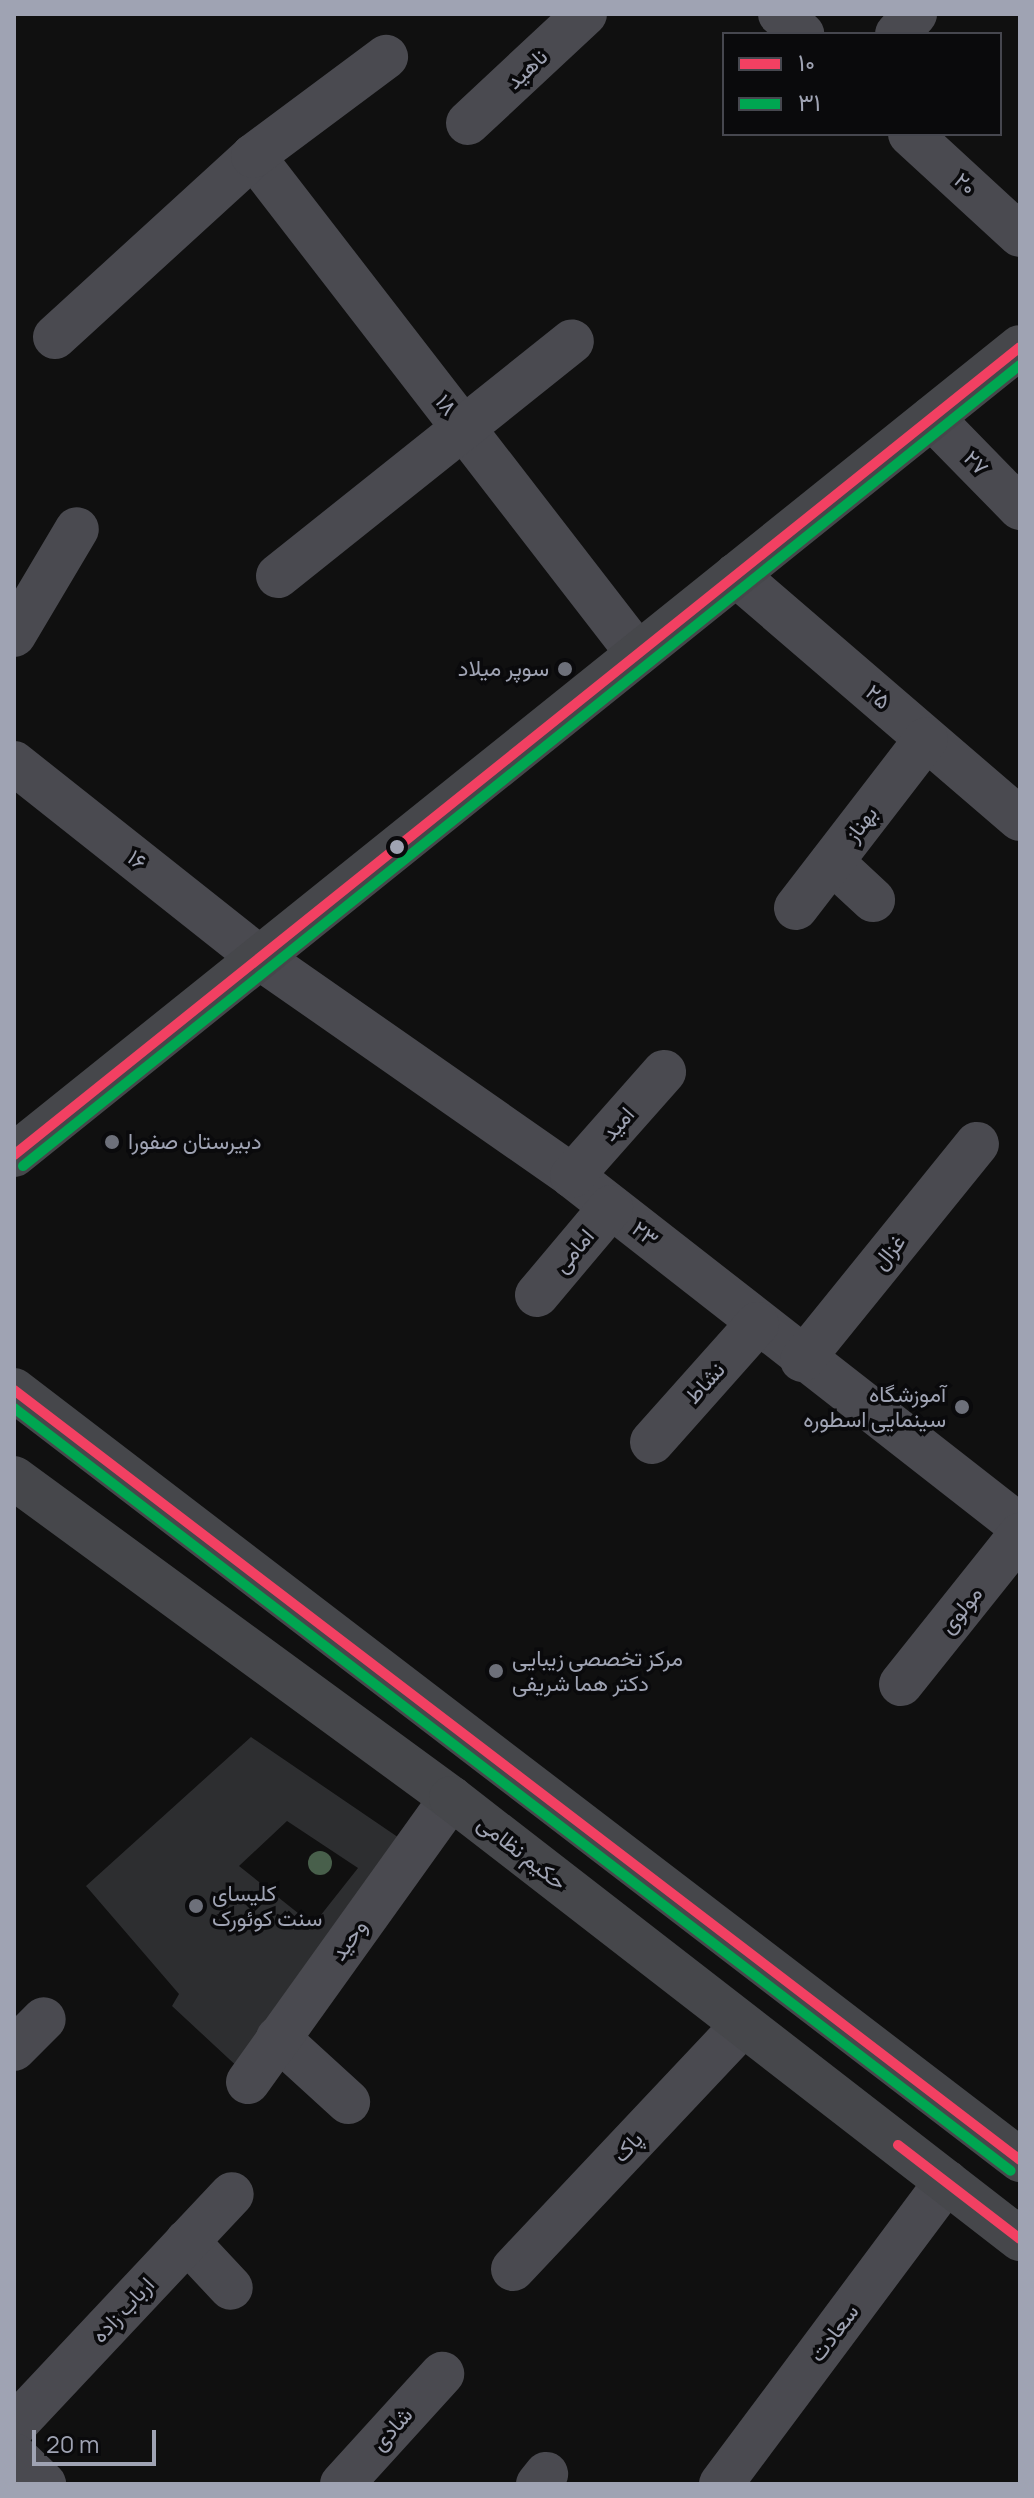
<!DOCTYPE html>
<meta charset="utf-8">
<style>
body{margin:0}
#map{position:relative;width:1034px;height:2498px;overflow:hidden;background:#101010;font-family:Manrope,Vazirmatn,sans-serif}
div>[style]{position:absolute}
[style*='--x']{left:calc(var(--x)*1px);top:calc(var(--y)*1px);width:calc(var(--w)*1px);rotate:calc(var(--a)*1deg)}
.building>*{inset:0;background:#2d2e30}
.minor>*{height:44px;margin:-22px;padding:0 22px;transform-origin:22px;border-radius:22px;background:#4a4a50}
.major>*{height:44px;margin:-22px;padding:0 22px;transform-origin:22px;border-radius:22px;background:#46474b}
.bus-1>*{height:10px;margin:-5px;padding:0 5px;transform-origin:5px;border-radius:5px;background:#f24062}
.bus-2>*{height:10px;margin:-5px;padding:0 5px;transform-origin:5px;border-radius:5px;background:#00a651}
.trees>*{width:24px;height:24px;margin:-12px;border-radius:50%;background:#485f4b}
.dots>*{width:22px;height:22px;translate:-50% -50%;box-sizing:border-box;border:4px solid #0a0a0c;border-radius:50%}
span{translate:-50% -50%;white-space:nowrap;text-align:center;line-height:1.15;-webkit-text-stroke:7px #0a0a0c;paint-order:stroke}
.street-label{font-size:22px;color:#9fa3b3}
.poi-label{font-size:22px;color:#9fa3b3}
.right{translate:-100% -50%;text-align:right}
.left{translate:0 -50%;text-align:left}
.frame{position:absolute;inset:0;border:16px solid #9fa3b3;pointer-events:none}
.legend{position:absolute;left:722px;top:32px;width:280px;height:104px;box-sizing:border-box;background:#0a0a0c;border:2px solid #46474f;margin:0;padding:10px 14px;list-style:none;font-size:24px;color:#9fa3b3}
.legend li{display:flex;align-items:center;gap:16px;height:40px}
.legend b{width:40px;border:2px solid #46474f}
.scale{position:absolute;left:32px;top:2430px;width:124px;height:36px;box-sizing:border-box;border:4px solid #9fa3b3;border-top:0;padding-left:10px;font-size:24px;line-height:28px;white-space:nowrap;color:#9fa3b3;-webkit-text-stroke:6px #0a0a0c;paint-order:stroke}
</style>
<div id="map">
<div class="building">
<i style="clip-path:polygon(evenodd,251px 1737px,408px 1844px,242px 2071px,172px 2006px,179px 1994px,86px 1886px,251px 1737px,287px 1821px,358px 1868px,313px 1925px,239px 1866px,287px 1821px)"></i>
</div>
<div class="minor">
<i style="--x:780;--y:14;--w:30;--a:42"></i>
<i style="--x:897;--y:34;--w:27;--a:-48"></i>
<i style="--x:468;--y:123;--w:160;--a:-43"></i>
<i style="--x:910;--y:134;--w:149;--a:42.6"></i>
<i style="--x:253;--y:156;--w:629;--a:52.29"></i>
<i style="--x:55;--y:337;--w:268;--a:-42.4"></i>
<i style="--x:253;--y:156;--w:166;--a:-36.7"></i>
<i style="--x:932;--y:418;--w:126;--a:45.6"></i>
<i style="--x:736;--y:575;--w:374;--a:40.7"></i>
<i style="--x:278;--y:576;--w:376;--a:-38.6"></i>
<i style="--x:14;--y:635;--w:123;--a:-59.3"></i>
<i style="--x:14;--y:763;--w:314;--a:38.4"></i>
<i style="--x:260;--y:958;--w:381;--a:34.9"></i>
<i style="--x:572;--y:1176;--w:569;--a:38"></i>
<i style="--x:832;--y:862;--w:56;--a:42.8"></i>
<i style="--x:796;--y:908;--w:213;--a:-52.4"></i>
<i style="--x:572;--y:1176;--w:139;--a:-48.5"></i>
<i style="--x:537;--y:1295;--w:115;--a:-49.9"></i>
<i style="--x:802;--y:1360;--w:278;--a:-51"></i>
<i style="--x:652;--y:1442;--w:158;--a:-48.3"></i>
<i style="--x:901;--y:1684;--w:191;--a:-51.4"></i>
<i style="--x:278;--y:2038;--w:95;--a:42.4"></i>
<i style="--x:14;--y:2049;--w:42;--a:-45"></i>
<i style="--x:248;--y:2082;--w:349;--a:-54.4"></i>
<i style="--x:187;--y:2241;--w:64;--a:46.9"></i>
<i style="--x:513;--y:2269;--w:335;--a:-46.7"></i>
<i style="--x:14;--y:2426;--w:318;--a:-46.8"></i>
<i style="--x:14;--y:2455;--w:42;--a:44"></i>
<i style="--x:342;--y:2484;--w:149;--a:-47.7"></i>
<i style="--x:538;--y:2484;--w:13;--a:-51"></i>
<i style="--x:721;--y:2484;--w:377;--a:-53.3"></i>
</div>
<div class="major">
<i style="--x:14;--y:1155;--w:1290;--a:-38.77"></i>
<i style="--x:14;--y:1390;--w:1267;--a:37.43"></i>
<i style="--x:14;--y:1478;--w:542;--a:36.21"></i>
<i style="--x:451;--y:1798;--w:720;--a:37.78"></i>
</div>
<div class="bus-1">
<i style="--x:14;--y:1155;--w:1290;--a:-38.77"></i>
<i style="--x:14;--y:1390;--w:1267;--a:37.43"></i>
<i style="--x:898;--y:2145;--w:154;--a:37.6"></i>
</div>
<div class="bus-2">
<i style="--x:23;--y:1166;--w:1279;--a:-38.78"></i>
<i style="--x:14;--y:1408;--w:1255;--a:37.43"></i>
</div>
<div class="trees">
<i style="left:320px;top:1863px"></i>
</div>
<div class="dots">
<i style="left:565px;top:669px;background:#6d707a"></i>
<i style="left:397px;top:847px;background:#9fa3b3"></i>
<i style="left:112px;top:1142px;background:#6d707a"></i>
<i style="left:962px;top:1407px;background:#6d707a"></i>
<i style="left:496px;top:1671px;background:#6d707a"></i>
<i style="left:196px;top:1906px;background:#6d707a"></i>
</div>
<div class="street-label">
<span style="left:527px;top:69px;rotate:-43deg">ناهید</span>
<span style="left:965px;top:184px;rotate:43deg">۲۰</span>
<span style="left:446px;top:405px;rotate:52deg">۱۸</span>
<span style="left:976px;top:463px;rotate:46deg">۲۷</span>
<span style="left:878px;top:697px;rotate:41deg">۲۵</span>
<span style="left:861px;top:824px;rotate:-53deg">بهناز</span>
<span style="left:137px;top:860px;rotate:38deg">۱۶</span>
<span style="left:618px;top:1124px;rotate:-49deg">امید</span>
<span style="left:645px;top:1234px;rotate:39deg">۲۳</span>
<span style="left:574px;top:1251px;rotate:-50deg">امامی</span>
<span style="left:889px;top:1252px;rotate:-51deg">غزال</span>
<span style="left:705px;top:1383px;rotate:-48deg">نشاط</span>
<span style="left:961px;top:1610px;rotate:-51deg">مولوی</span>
<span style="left:522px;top:1853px;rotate:38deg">حکیم نظامی</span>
<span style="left:349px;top:1940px;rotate:-54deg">وحید</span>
<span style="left:628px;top:2147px;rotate:-47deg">پاک</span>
<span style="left:123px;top:2310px;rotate:-47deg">ارباب زاده</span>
<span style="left:834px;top:2333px;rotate:-53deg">سعادت</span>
<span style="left:392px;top:2429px;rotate:-48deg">شادی</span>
</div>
<div class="poi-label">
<span class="right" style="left:549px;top:669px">سوپر میلاد</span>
<span class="left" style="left:128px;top:1142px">دبیرستان صفورا</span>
<span class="right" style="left:946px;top:1407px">آموزشگاه<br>سینمایی اسطوره</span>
<span class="left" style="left:512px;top:1671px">مرکز تخصصی زیبایی<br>دکتر هما شریفی</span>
<span class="left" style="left:212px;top:1906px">کلیسای<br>سنت کوئورک</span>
</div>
<div class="frame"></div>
<ul class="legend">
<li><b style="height:10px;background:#f24062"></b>۱۰</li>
<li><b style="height:10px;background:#00a651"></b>۳۱</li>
</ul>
<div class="scale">20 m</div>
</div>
